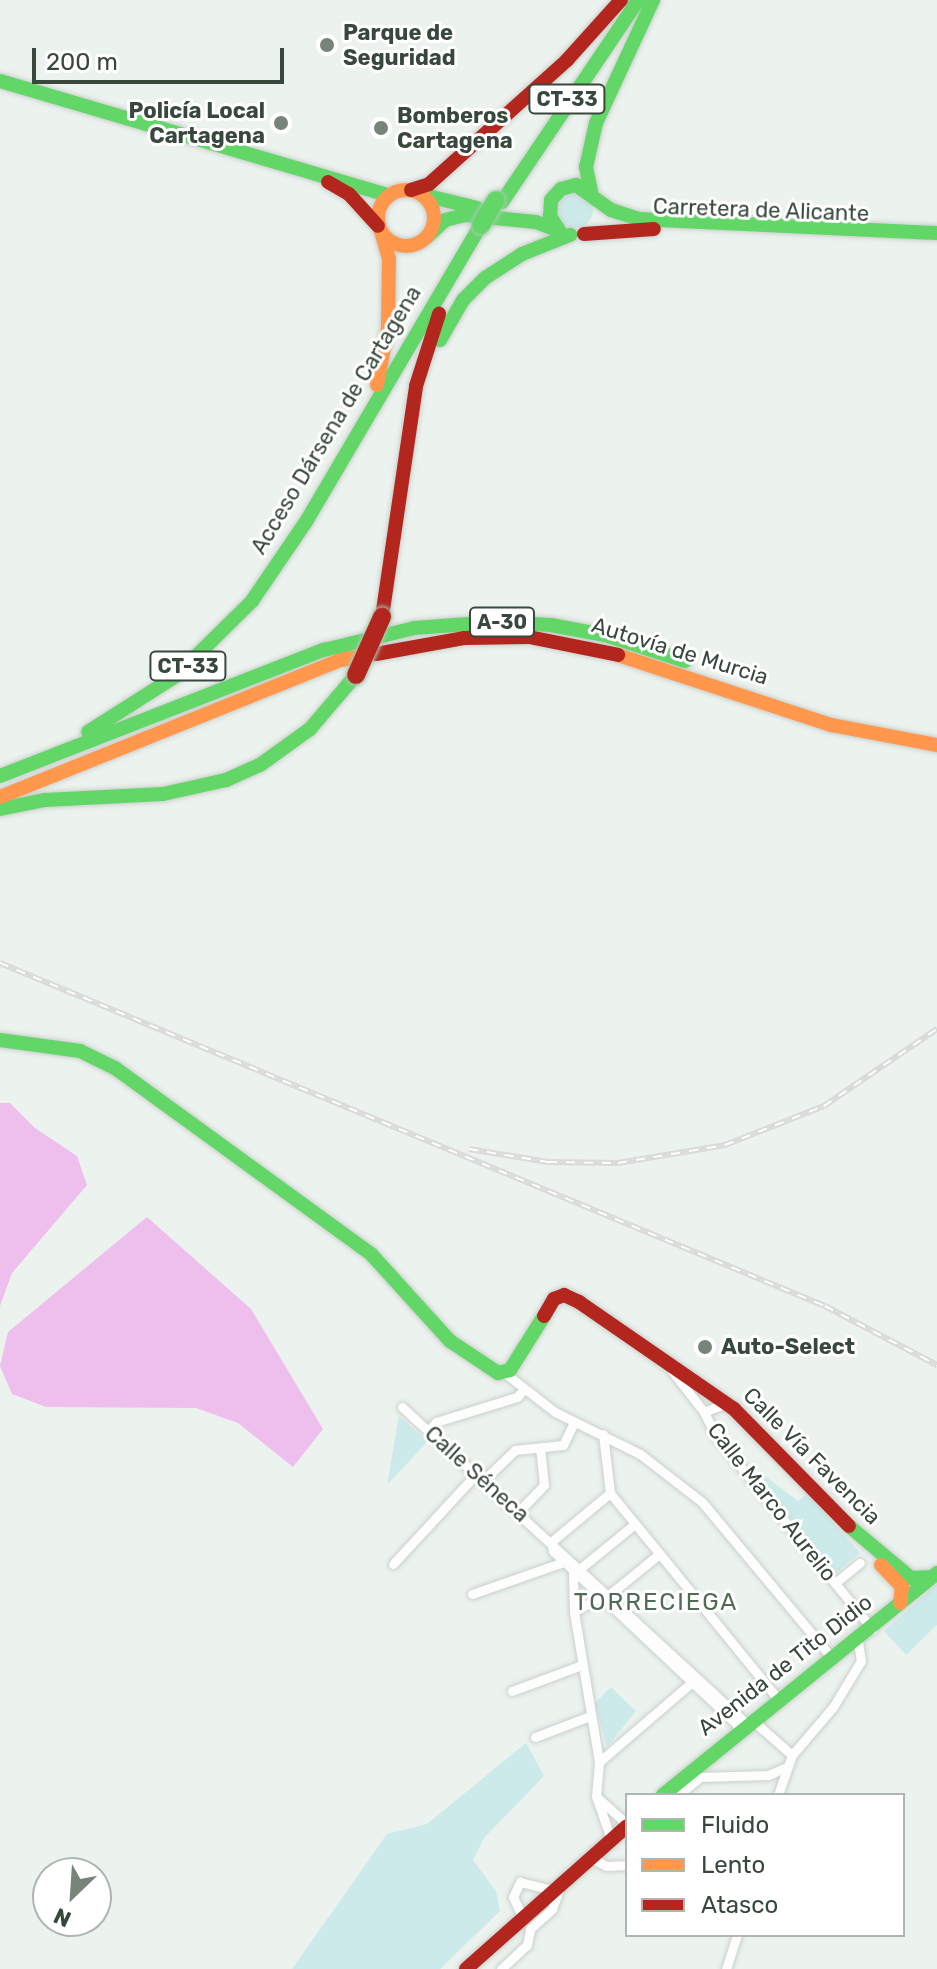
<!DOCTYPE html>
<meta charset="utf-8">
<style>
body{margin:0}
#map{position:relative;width:937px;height:1969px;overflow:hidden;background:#ecf2ee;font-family:Rubik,sans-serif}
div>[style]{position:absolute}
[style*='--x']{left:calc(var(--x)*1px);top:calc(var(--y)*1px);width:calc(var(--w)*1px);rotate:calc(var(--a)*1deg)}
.green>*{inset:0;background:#cdeaea}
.round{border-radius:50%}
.water>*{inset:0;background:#eebfed}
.roads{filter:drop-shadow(0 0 2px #cad0cc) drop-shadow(0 0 2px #cad0cc)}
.street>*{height:9px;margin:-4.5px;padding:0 4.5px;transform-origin:4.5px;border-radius:4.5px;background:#fcfdfc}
.fast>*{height:14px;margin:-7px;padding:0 7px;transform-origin:7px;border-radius:7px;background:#63d668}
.slow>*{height:14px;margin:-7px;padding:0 7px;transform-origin:7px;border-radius:7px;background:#ff974d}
.slow>.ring{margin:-7px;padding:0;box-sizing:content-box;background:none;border:14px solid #ff974d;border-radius:50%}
.jam>*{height:14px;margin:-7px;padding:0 7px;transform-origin:7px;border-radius:7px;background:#b3261e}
.rail>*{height:6px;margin-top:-3px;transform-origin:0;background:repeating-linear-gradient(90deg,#fff 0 9px,#d9dada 0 18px);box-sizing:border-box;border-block:2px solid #d9dada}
.bridges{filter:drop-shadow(0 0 2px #a8c9b1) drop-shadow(0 0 2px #a8c9b1)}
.fast-bridge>*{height:18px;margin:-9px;padding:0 9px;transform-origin:9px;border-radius:9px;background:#63d668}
.jam-bridge>*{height:18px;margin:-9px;padding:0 9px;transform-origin:9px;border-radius:9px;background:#b3261e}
.dots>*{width:22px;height:22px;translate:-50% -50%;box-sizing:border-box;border:4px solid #fff;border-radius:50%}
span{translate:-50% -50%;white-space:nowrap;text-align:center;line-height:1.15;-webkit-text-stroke:6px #fff;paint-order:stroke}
.shield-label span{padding:2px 6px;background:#fff;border:2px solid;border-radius:6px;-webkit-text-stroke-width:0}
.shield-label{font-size:20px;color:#38483c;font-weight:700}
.poi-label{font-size:22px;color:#38483c;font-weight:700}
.left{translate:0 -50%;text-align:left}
.right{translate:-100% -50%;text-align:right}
.street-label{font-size:22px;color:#38483c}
.neighbourhood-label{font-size:24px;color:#506b56;letter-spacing:2px}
.legend{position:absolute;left:625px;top:1793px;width:280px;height:144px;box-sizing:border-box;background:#fff;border:2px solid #afb6b1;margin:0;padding:10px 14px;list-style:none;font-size:24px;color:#38483c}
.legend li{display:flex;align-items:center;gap:16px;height:40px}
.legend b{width:40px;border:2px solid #afb6b1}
.north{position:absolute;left:32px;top:1857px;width:80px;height:80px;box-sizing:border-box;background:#fff;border:2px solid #afb6b1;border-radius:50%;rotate:205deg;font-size:22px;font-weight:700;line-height:32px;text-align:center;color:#38483c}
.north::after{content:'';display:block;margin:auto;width:28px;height:36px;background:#77847a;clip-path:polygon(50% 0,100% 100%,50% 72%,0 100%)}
.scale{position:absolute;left:32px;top:48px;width:252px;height:36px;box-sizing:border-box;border:4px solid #38483c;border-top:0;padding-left:10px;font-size:24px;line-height:28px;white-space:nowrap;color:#38483c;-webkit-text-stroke:6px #fff;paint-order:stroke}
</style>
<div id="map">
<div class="green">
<i class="round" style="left:557px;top:192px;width:36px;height:36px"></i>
<i style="clip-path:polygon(399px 1416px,428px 1441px,387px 1485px)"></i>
<i style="clip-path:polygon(765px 1476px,798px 1501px,807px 1493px,860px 1553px,836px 1573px,760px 1480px)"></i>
<i style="clip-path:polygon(937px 1584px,937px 1625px,906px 1655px,884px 1631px)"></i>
<i style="clip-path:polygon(611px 1687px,636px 1711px,607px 1747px,595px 1703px)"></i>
<i style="clip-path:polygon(526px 1743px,544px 1776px,484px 1838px,473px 1860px,496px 1891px,500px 1911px,440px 1969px,292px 1969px,387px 1834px,427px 1824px)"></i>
</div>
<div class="water">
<i style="clip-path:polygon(0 1103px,10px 1103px,35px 1128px,77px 1156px,87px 1185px,12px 1273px,0 1306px)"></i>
<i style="clip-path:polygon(147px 1217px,251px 1309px,323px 1429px,293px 1467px,238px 1423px,196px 1408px,46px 1407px,12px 1394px,0 1366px,8px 1332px)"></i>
</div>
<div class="roads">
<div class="street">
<i style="--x:672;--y:1371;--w:52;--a:52"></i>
<i style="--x:704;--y:1412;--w:24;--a:-22"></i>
<i style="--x:506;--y:1374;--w:62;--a:37.8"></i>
<i style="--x:555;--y:1412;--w:95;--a:26.3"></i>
<i style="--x:640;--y:1454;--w:78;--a:37.7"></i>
<i style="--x:702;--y:1502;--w:202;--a:50.2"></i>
<i style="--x:402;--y:1407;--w:467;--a:42.6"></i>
<i style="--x:704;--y:1412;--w:25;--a:64"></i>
<i style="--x:715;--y:1435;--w:250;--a:51"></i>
<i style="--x:429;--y:1430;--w:11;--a:-49"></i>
<i style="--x:436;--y:1422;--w:85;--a:-17.2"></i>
<i style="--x:517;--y:1397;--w:9;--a:-49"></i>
<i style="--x:603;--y:1434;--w:59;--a:83.2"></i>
<i style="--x:610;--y:1493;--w:264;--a:50.8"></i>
<i style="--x:485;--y:1479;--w:42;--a:-44"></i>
<i style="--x:515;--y:1450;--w:48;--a:-5.9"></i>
<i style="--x:563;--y:1445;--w:25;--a:-64"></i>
<i style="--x:519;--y:1511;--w:36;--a:-46"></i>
<i style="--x:544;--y:1485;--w:37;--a:-96"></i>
<i style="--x:551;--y:1542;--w:9;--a:77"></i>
<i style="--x:553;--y:1551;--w:258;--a:43.3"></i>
<i style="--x:551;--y:1542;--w:77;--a:-39.7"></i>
<i style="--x:393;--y:1564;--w:124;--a:-47.3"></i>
<i style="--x:582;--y:1567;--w:68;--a:-39.1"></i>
<i style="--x:573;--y:1570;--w:42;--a:88.6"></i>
<i style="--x:574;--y:1612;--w:152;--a:80.5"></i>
<i style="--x:599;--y:1762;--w:34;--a:95"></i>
<i style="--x:596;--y:1796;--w:46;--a:70.8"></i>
<i style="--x:835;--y:1583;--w:32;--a:-39"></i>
<i style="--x:472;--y:1594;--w:97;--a:-19.2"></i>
<i style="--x:610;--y:1594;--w:63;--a:-39.2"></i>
<i style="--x:574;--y:1612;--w:31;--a:-31"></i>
<i style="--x:512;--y:1691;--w:75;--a:-20.4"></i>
<i style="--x:759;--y:1726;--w:44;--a:41.3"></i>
<i style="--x:535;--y:1737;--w:59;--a:-20.9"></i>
<i style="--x:599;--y:1762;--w:123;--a:-40.7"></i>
<i style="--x:678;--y:1795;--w:28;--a:-39"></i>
<i style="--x:700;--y:1777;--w:68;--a:-1.7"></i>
<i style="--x:768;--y:1775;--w:21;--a:-23"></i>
<i style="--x:778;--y:1795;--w:42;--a:-70.7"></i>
<i style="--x:792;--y:1755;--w:63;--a:-49.5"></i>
<i style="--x:833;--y:1707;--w:54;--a:-58.7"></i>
<i style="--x:861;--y:1661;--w:20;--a:-99"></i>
<i style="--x:598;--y:1798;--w:39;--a:42"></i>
<i style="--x:590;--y:1857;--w:18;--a:29"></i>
<i style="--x:606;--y:1866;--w:21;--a:-3"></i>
<i style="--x:522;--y:1916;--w:21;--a:-115"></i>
<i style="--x:513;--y:1897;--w:17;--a:-65"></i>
<i style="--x:520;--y:1882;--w:34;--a:14"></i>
<i style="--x:501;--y:1969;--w:35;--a:-43"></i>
<i style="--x:527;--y:1945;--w:16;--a:-79"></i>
<i style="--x:530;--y:1929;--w:30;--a:-42"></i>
<i style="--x:552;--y:1909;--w:23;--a:-70"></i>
<i style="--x:726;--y:1969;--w:36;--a:-72"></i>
</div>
<div class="fast">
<i style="--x:0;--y:81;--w:404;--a:16.4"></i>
<i style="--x:591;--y:191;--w:25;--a:-102"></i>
<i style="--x:586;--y:167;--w:45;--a:-77.2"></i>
<i style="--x:596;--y:123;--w:136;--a:-65.1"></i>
<i style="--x:424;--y:195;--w:55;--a:13.8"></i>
<i style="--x:502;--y:202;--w:244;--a:-56"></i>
<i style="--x:559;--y:230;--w:17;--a:-123"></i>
<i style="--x:550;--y:216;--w:16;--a:-86"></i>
<i style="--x:551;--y:200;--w:15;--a:-48"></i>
<i style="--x:561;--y:189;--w:16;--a:-15"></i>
<i style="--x:576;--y:185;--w:43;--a:35.5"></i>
<i style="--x:611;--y:210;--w:29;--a:18"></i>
<i style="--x:639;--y:219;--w:298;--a:2.7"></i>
<i style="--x:427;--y:237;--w:25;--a:-43"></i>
<i style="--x:445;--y:220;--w:21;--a:-14"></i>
<i style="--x:465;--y:215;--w:71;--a:5.6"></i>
<i style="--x:536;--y:222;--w:25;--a:21"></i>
<i style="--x:440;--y:340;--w:46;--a:-60.1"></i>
<i style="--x:463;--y:300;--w:31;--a:-45"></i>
<i style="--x:485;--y:278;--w:44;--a:-33"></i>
<i style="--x:522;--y:254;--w:52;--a:-21.6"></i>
<i style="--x:88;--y:732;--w:104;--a:-32.5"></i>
<i style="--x:176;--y:676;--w:107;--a:-44.6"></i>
<i style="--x:252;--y:601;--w:98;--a:-55.8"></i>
<i style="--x:307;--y:520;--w:342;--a:-59.5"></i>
<i style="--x:0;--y:776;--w:348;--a:-21.3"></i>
<i style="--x:324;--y:650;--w:93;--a:-13.7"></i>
<i style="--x:414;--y:628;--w:82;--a:-4.2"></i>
<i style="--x:496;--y:622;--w:55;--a:3.1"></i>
<i style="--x:551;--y:625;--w:59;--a:10.7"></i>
<i style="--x:609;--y:636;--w:80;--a:18.2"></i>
<i style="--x:0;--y:809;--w:46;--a:-11.3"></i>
<i style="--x:45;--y:800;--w:118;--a:-2.9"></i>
<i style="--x:163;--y:794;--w:65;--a:-12.5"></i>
<i style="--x:226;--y:780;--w:37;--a:-24"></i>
<i style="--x:260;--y:765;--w:62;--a:-35.8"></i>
<i style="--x:310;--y:729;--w:71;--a:-49.6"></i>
<i style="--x:0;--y:1040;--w:81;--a:7.8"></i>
<i style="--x:80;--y:1051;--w:39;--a:26"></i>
<i style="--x:115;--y:1068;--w:316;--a:36"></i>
<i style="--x:371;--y:1254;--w:118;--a:47.8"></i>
<i style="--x:450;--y:1341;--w:58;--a:33.7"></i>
<i style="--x:498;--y:1373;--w:12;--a:-14"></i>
<i style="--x:510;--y:1370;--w:64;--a:-57.8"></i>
<i style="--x:849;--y:1526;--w:81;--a:40"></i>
<i style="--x:911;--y:1578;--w:21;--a:-3"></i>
<i style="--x:663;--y:1795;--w:353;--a:-39"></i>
</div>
<div class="slow">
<i class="ring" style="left:378px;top:190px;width:42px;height:42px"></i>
<i style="--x:377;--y:385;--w:58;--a:-79.1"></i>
<i style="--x:388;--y:328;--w:69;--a:-89.2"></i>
<i style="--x:389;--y:259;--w:29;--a:-106"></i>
<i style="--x:618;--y:655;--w:224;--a:18.2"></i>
<i style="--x:831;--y:725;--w:108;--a:10.7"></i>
<i style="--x:0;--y:797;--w:367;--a:-21.9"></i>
<i style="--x:341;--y:660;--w:36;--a:-10"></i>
<i style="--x:881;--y:1565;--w:30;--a:46"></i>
<i style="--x:902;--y:1587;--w:16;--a:97"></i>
</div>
<div class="jam">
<i style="--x:328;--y:182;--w:24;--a:30"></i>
<i style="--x:349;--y:194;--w:43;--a:47.8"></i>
<i style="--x:411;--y:190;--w:19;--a:-18"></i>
<i style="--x:429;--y:184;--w:186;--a:-41.9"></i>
<i style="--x:567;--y:60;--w:81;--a:-48"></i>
<i style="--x:584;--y:234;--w:70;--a:-4.1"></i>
<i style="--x:382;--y:617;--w:233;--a:-81.6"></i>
<i style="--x:416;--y:386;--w:76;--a:-72.3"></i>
<i style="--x:376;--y:654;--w:89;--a:-10.3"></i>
<i style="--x:464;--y:638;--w:65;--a:-0.9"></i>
<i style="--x:529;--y:637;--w:91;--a:11.4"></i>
<i style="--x:544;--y:1316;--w:20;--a:-60"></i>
<i style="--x:554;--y:1299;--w:11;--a:-22"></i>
<i style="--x:564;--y:1295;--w:17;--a:25"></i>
<i style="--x:579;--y:1302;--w:188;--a:34.6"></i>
<i style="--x:734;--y:1409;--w:164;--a:45.5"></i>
<i style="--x:466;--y:1969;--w:215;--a:-41.6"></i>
</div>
</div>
<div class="rail">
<i style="--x:0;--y:963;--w:893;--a:22.58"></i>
<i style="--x:825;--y:1306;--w:127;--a:27.8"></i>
<i style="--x:469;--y:1149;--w:80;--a:9.3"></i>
<i style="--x:548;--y:1162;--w:70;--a:0.8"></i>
<i style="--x:618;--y:1163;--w:109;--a:-9.5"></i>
<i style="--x:725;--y:1145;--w:106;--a:-21.5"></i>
<i style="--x:824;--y:1106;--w:137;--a:-34.3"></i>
</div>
<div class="bridges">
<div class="fast-bridge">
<i style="--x:481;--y:225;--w:29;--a:-59"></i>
</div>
<div class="jam-bridge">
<i style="--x:356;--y:675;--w:64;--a:-65.9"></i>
</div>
</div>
<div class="dots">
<i style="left:327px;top:45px;background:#77847a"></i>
<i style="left:281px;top:123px;background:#77847a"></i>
<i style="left:381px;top:128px;background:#77847a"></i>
<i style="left:705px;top:1347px;background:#77847a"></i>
</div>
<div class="shield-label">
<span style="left:567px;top:99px">CT-33</span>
<span style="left:502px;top:622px">A-30</span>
<span style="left:188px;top:666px">CT-33</span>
</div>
<div class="poi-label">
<span class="left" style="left:343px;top:45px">Parque de<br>Seguridad</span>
<span class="right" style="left:265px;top:123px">Policía Local<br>Cartagena</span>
<span class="left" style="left:397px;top:128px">Bomberos<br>Cartagena</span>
<span class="left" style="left:721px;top:1347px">Auto-Select</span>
</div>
<div class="street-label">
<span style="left:761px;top:210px;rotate:2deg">Carretera de Alicante</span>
<span style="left:336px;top:420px;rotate:-59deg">Acceso Dársena de Cartagena</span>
<span style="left:680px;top:651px;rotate:17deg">Autovía de Murcia</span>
<span style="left:812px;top:1456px;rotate:45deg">Calle Vía Favencia</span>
<span style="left:477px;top:1474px;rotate:42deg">Calle Séneca</span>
<span style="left:772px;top:1502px;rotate:52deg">Calle Marco Aurelio</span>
<span style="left:785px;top:1665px;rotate:-38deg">Avenida de Tito Didio</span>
</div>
<div class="neighbourhood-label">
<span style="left:656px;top:1603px">TORRECIEGA</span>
</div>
<ul class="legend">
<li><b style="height:10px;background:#63d668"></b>Fluido</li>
<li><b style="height:10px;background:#ff974d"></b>Lento</li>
<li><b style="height:10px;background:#b3261e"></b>Atasco</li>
</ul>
<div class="north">N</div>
<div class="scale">200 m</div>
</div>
